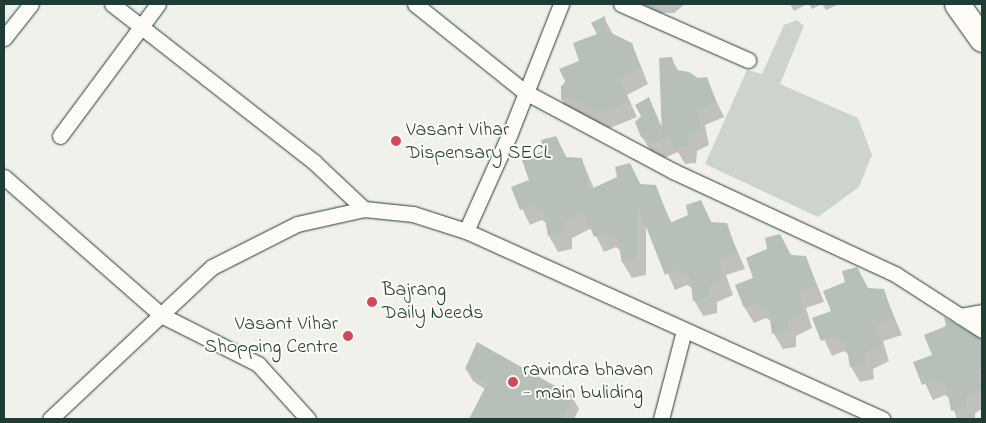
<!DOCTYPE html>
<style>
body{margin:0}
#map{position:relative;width:986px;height:423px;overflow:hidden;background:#f0f1eb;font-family:"Indie Flower",sans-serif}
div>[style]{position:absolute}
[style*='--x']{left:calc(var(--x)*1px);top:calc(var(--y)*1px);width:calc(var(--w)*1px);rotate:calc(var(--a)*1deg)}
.green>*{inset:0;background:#cdd3cd}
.shadow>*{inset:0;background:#0003}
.building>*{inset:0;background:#b6bfb8}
.roads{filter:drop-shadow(0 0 1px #1f3d34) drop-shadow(0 0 1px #1f3d34)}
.minor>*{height:15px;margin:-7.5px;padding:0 7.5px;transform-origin:7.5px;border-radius:7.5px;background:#fdfcf7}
.primary>*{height:25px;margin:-12.5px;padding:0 12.5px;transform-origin:12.5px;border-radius:12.5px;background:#fdfcf7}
.dots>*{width:14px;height:14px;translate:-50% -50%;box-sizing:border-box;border:2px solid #fdfcf7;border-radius:50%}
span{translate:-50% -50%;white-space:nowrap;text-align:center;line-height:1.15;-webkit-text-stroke:4px #fdfcf7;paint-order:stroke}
.poi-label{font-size:20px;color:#1f3d34}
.left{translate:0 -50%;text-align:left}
.right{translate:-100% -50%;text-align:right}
.frame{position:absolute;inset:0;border:5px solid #1f3d34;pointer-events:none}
</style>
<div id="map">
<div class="green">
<i style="clip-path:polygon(797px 20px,804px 26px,780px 84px,858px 118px,872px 155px,859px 187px,818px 217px,705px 164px,747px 70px,762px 74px,784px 25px)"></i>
</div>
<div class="shadow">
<i style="clip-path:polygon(643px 4px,685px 4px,674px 13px,660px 13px)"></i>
<i style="clip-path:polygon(790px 4px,807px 4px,794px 11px)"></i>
<i style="clip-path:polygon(809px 4px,822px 4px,812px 9px)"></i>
<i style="clip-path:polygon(822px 4px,836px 4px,837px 5px,826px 10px)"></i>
<i style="clip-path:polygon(604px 18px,614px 36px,632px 44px,648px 84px,627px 95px,637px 117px,610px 128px,578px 113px,571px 116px,562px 100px,562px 86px,599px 35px)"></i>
<i style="clip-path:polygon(671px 58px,679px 72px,698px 79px,706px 79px,724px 117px,705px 125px,709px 145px,697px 151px,696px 163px,685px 164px,678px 152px,662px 159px,652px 153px,642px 137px,643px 116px,649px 98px,662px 127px)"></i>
<i style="clip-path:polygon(556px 137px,567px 159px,582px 160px,594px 189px,618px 178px,629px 164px,641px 185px,655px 186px,672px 224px,690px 216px,700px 202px,712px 223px,726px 224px,745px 269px,726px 275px,733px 295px,717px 302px,717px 313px,703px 316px,694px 300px,692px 288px,687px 285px,675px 290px,646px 222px,646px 275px,632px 278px,623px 263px,621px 251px,616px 247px,604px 252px,592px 228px,572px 238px,572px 249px,558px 252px,549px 236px,547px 224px,542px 220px,530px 225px,512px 188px,531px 181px)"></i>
<i style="clip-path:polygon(792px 257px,806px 257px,824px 302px,806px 308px,812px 328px,796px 336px,796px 347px,783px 349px,774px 334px,772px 322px,766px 318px,754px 323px,745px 308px,755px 278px)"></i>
<i style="clip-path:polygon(868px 289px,883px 290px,902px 335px,883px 341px,889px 361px,873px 369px,874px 379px,860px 382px,851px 367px,849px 355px,844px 351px,832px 356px,814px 318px,832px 311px)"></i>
<i style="clip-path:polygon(976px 339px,982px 340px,982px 409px,975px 413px,975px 419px,957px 419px,950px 399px,945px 395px,933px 400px,915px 362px)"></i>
<i style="clip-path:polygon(466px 369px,572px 397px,579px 409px,574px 419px,471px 419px,486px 390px,473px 381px)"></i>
</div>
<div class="building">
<i style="clip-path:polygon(605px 16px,607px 31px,632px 43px,640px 68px,619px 79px,629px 101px,600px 113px,568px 97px,561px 100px,561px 86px,566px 83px,559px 69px,579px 61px,573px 43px,597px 34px,591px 23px)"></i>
<i style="clip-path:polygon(672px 57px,676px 70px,689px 72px,698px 78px,707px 77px,716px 101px,697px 109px,701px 129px,688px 135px,687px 147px,674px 148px,670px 136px,653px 144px,641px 137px,635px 122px,641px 116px,635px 105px,649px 97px,662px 136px,659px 58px)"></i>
<i style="clip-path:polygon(556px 136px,566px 157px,582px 158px,589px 190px,617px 177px,615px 167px,630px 163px,640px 184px,656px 185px,670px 223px,688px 215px,686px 205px,701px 200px,711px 222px,727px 223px,737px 253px,718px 259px,724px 278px,708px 286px,709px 297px,693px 301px,690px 277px,677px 269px,665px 275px,637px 204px,637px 260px,622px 263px,618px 240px,606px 232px,594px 237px,584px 212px,563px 222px,563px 233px,548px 236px,544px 213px,532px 205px,520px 210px,511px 187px,529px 180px,522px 160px,543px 151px,541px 140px)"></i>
<i style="clip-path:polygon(780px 234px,791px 255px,806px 256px,816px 286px,798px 292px,804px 312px,788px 320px,788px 331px,772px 334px,769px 311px,756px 303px,744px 308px,735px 285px,753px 278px,746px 258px,767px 249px,765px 238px)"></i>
<i style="clip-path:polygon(857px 267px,868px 288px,884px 289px,894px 319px,875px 325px,881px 345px,865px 353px,865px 364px,850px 367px,846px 344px,834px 336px,821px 341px,812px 318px,831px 311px,823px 291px,845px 282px,842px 271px)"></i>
<i style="clip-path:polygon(944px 317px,982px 339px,982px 368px,976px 370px,982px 389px,966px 397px,966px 408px,951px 411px,947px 388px,935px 380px,922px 385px,913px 362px,932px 355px,924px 335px,946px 326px)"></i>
<i style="clip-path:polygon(477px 342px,573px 396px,562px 419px,469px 419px,487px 384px,465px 369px)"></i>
</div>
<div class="roads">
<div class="minor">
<i style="--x:112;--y:4;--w:256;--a:38"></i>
<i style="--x:314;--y:162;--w:69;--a:43.2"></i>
<i style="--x:415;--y:4;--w:141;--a:38.7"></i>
<i style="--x:525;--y:92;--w:168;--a:28.1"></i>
<i style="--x:673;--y:171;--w:245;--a:24.9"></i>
<i style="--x:895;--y:274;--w:103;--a:32.8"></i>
<i style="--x:621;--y:4;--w:139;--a:23.8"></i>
<i style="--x:4;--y:38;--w:43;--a:-51.5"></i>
<i style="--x:60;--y:136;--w:164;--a:-53.4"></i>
<i style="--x:4;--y:177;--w:209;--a:41.3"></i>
<i style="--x:161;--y:315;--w:109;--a:26.8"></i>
<i style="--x:258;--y:364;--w:74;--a:47.7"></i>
<i style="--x:466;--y:231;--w:107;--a:-65.8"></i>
<i style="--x:510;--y:133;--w:139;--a:-68.4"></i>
<i style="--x:960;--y:316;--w:22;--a:-10"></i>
<i style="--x:50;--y:419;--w:222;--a:-43.2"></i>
<i style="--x:212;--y:267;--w:95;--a:-26.8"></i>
<i style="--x:297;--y:224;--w:69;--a:-12.6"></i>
<i style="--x:364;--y:209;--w:49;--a:5.8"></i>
<i style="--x:413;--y:214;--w:56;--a:17.8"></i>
<i style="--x:466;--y:231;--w:457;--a:24.3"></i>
<i style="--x:661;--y:419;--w:91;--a:-75.4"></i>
</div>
<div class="primary">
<i style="--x:957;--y:4;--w:43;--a:54.5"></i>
</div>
</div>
<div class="dots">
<i style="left:396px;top:141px;background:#d1495b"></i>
<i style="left:372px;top:302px;background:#d1495b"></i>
<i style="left:348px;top:336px;background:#d1495b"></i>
<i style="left:513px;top:382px;background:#d1495b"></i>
</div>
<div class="poi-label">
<span class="left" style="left:406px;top:142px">Vasant Vihar<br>Dispensary SECL</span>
<span class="left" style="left:382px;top:302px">Bajrang<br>Daily Needs</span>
<span class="right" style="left:338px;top:336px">Vasant Vihar<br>Shopping Centre</span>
<span class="left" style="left:523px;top:382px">ravindra bhavan<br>- main buliding</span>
</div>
<div class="frame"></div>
</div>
